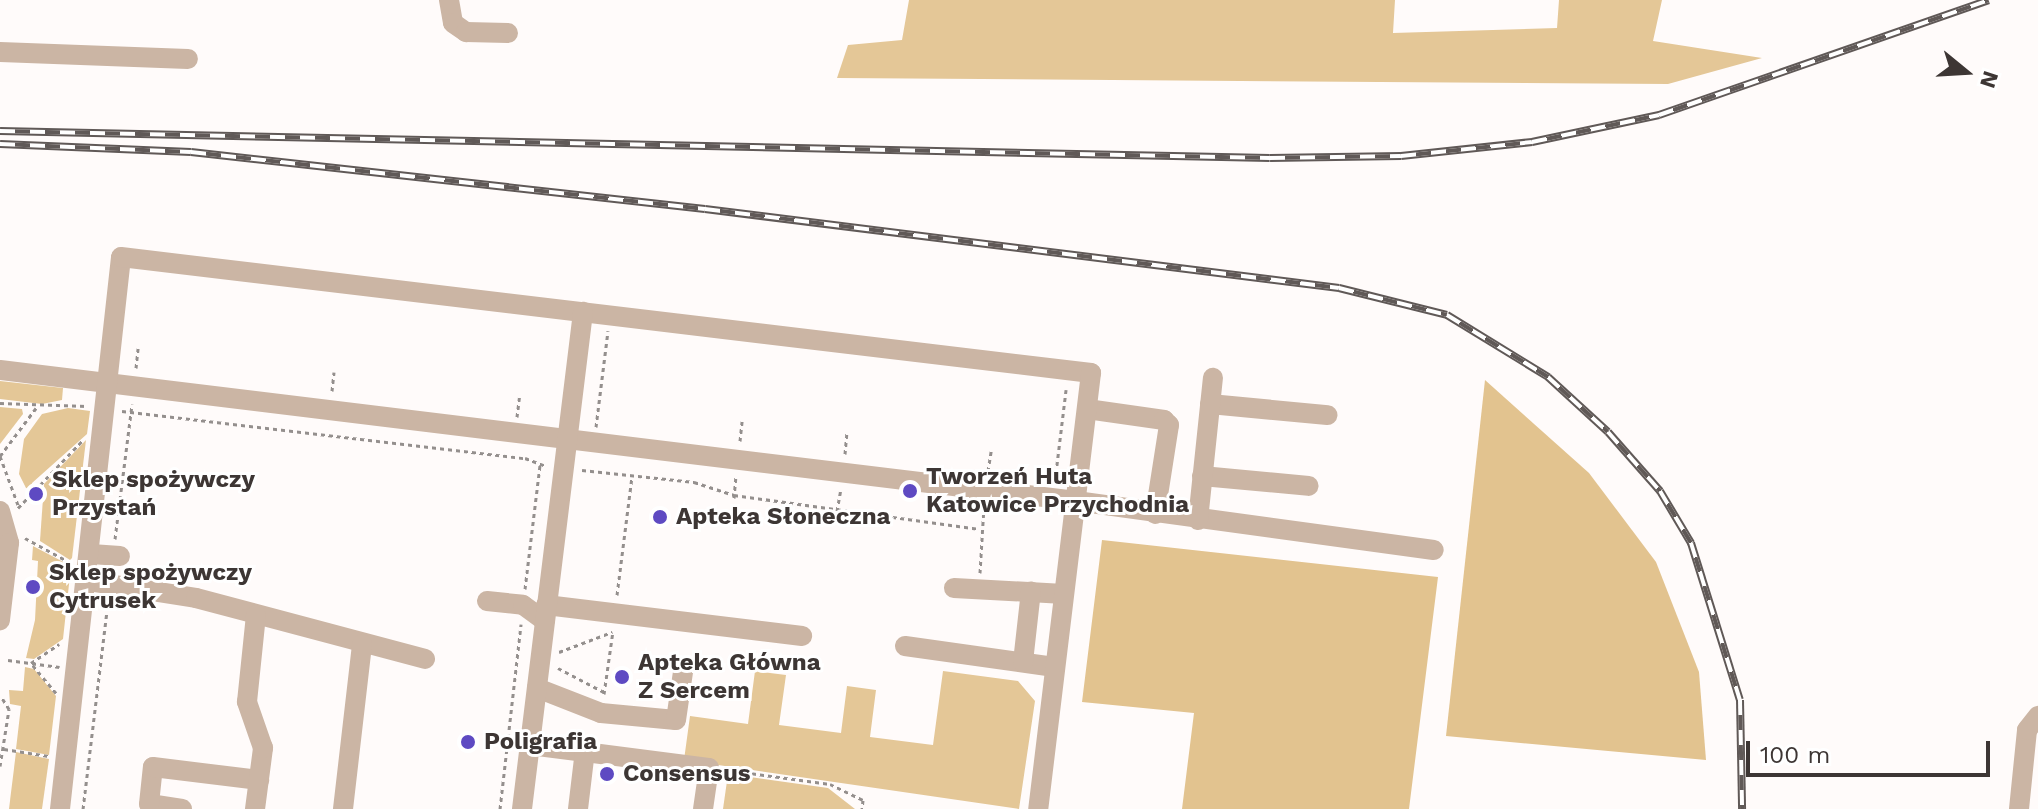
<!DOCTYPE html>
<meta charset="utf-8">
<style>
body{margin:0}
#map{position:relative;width:2038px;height:809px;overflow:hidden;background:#fffbfa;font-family:"Work Sans",sans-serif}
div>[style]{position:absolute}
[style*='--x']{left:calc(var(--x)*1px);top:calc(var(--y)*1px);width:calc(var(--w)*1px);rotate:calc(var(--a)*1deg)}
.green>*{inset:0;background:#e4c797}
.forest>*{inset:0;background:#e2c38f}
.path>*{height:3px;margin-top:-1.5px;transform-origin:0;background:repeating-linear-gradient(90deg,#948f8d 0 4px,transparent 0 8px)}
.minor>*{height:20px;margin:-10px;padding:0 10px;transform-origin:10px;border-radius:10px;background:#cbb5a4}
.rail>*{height:8px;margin-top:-4px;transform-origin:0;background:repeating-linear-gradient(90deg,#fff 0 15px,#605957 0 30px);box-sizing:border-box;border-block:2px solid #605957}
.dots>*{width:22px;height:22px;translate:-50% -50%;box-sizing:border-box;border:4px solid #fff;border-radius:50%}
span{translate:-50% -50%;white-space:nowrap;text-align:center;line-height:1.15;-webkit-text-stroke:6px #fff;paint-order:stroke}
.poi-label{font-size:24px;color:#3d3634;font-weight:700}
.left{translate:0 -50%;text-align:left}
.north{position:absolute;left:1926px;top:32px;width:80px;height:80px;-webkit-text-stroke:6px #fff;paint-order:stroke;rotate:108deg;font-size:22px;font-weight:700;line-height:32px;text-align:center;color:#3d3634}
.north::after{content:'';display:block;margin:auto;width:28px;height:36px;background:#3d3634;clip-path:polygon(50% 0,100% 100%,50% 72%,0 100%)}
.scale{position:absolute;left:1746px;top:741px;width:244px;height:36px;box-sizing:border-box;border:4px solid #3d3634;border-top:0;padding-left:10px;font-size:24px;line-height:28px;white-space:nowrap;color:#3d3634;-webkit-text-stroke:6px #fff;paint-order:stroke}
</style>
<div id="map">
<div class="green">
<i style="clip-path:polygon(909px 0,1395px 0,1393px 33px,1557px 28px,1559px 0,1662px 0,1653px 41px,1762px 58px,1668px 84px,837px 78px,848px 45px,902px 40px)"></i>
<i style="clip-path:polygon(0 381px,63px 388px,62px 400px,42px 404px,0 399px)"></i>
<i style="clip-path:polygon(0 407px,22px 409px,23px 414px,0 444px)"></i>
<i style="clip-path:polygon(68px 408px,90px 411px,87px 434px,32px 483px,32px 490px,26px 488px,19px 474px,24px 439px,42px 414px)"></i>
<i style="clip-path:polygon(86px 440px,72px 558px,70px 560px,40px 541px,44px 484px)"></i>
<i style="clip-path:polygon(33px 546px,71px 566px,63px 639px,34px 659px,26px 658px,35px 620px,38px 561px,32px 560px)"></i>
<i style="clip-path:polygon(25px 667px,34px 669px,56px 696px,49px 755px,16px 749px,21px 706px,10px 704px,9px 690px,23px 691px)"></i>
<i style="clip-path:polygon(755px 671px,786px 675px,779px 725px,841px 733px,847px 686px,876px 690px,870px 737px,933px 745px,943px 671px,1018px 681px,1035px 701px,1019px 809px,684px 760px,690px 716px,748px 724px)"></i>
<i style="clip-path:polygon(16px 752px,49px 759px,42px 809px,9px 809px)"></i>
<i style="clip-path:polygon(728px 774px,828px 788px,855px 809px,723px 809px)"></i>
</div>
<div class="forest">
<i style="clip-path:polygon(1485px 380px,1589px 473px,1656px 562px,1699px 672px,1706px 760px,1446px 736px)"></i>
<i style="clip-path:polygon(1102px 540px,1438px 577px,1409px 809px,1182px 809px,1194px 713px,1082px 702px)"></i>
</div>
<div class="path">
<i style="--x:136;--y:368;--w:20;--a:-84"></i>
<i style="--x:332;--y:391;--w:19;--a:-84"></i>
<i style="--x:0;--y:403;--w:87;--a:2"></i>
<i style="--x:122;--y:411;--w:406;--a:6.7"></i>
<i style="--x:525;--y:458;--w:22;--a:21"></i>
<i style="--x:517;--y:417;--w:23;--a:-83"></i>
<i style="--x:596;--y:427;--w:97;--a:-82.9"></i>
<i style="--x:740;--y:441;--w:20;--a:-84"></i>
<i style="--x:845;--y:454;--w:21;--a:-85"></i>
<i style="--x:0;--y:456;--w:52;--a:69.8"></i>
<i style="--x:0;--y:456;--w:60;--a:-53.1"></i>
<i style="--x:582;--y:470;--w:113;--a:6.1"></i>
<i style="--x:694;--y:482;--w:42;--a:18"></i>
<i style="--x:734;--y:495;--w:248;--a:7.9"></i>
<i style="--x:988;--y:471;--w:20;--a:-81"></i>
<i style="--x:1055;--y:481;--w:92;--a:-83.1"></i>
<i style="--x:734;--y:498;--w:21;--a:-85"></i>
<i style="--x:18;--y:508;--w:94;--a:-46.3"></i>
<i style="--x:837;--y:511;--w:22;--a:-80"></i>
<i style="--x:25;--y:538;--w:52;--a:28.5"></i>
<i style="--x:115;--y:539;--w:136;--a:-82.8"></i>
<i style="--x:980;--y:573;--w:67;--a:-86.6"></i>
<i style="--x:525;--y:589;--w:125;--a:-83.1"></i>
<i style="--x:617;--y:595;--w:120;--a:-82.8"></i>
<i style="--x:559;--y:652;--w:57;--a:-20.7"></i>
<i style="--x:8;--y:660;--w:52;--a:7.7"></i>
<i style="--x:558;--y:668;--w:52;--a:27.6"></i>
<i style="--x:56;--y:693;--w:39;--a:-130"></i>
<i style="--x:31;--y:663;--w:34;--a:-34"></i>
<i style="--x:604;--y:694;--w:64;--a:-81.9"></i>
<i style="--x:4;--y:749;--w:45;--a:9"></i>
<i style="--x:0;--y:766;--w:58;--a:-81"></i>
<i style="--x:9;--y:709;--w:15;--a:-122"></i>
<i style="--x:728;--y:770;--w:103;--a:7.8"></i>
<i style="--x:830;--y:784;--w:37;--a:26"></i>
<i style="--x:863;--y:800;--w:9;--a:96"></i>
<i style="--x:83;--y:809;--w:209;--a:-83.1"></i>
<i style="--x:500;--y:809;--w:186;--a:-83.5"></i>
</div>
<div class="minor">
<i style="--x:449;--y:0;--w:23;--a:80"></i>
<i style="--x:453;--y:23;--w:16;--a:35"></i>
<i style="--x:466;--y:32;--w:42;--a:1.4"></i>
<i style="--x:0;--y:52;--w:188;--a:2.1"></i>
<i style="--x:0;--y:370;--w:1084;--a:6.94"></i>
<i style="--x:1076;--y:501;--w:361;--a:7.8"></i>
<i style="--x:1210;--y:404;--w:118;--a:5.4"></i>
<i style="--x:1087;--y:409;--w:78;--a:8.1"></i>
<i style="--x:1164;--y:420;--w:7;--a:45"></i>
<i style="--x:1169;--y:425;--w:90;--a:98.9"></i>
<i style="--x:1202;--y:476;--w:107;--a:5.3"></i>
<i style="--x:0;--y:511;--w:33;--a:74"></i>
<i style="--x:9;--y:543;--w:78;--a:96.7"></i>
<i style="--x:1198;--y:520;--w:143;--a:-84"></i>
<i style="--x:91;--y:554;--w:29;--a:4"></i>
<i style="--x:89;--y:581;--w:108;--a:9"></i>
<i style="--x:196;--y:598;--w:237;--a:14.9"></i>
<i style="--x:954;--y:588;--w:110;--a:3.1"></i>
<i style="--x:487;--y:601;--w:36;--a:6"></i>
<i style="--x:523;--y:605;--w:27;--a:36"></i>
<i style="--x:546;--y:605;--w:258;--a:6.9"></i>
<i style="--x:905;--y:646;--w:151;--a:8"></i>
<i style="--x:1023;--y:662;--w:71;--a:-83.6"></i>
<i style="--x:537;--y:688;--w:69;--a:21.3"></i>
<i style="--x:601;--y:713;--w:75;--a:5.3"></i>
<i style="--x:676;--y:720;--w:49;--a:-81.7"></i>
<i style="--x:530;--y:745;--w:180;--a:7.3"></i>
<i style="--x:709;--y:768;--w:41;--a:98.3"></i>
<i style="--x:60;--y:809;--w:555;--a:-83.69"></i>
<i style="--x:121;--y:257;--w:977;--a:6.82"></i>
<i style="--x:1091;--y:373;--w:439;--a:96.9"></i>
<i style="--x:182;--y:809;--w:33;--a:-171"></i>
<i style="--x:149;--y:804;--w:37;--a:-84"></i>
<i style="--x:153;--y:767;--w:107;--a:7"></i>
<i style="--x:255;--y:809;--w:62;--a:-82.5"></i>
<i style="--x:263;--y:748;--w:49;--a:-109.2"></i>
<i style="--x:247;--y:702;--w:87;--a:-84.1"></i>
<i style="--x:343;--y:809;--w:166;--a:-83.4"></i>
<i style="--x:522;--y:809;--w:501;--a:-83"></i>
<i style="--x:578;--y:809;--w:59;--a:-83.2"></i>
<i style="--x:2019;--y:809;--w:79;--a:-84.2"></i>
<i style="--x:2027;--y:730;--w:18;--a:-52"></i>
</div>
<div class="rail">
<i style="--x:0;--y:131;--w:1270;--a:1.22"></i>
<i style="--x:1270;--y:158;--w:131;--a:-0.9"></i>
<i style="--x:1401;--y:156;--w:132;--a:-6.1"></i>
<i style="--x:1532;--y:142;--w:130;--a:-12"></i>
<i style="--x:1659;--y:115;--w:349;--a:-19.2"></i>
<i style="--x:0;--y:144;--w:191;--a:2.4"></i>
<i style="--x:191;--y:152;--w:517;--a:6.33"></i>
<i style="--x:705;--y:209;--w:639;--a:7.1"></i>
<i style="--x:1339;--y:288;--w:111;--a:14"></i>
<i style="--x:1447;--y:315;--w:119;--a:31.5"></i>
<i style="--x:1548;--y:377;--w:81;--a:42.5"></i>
<i style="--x:1608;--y:432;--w:79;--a:48.6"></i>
<i style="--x:1660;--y:491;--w:61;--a:59.2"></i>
<i style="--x:1691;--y:543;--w:164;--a:72.7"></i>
<i style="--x:1740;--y:700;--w:109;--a:88.9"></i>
</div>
<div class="dots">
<i style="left:910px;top:491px;background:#5e4ac2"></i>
<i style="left:36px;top:494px;background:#5e4ac2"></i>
<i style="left:660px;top:517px;background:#5e4ac2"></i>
<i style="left:33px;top:587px;background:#5e4ac2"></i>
<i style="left:622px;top:677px;background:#5e4ac2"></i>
<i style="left:468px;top:742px;background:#5e4ac2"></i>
<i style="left:607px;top:774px;background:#5e4ac2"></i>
</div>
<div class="poi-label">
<span class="left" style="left:926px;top:491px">Tworzeń Huta<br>Katowice Przychodnia</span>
<span class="left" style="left:52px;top:494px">Sklep spożywczy<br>Przystań</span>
<span class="left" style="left:676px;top:517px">Apteka Słoneczna</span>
<span class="left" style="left:49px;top:587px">Sklep spożywczy<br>Cytrusek</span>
<span class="left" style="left:638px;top:677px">Apteka Główna<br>Z Sercem</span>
<span class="left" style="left:484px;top:742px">Poligrafia</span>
<span class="left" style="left:623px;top:774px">Consensus</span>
</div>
<div class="north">N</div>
<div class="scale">100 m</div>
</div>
